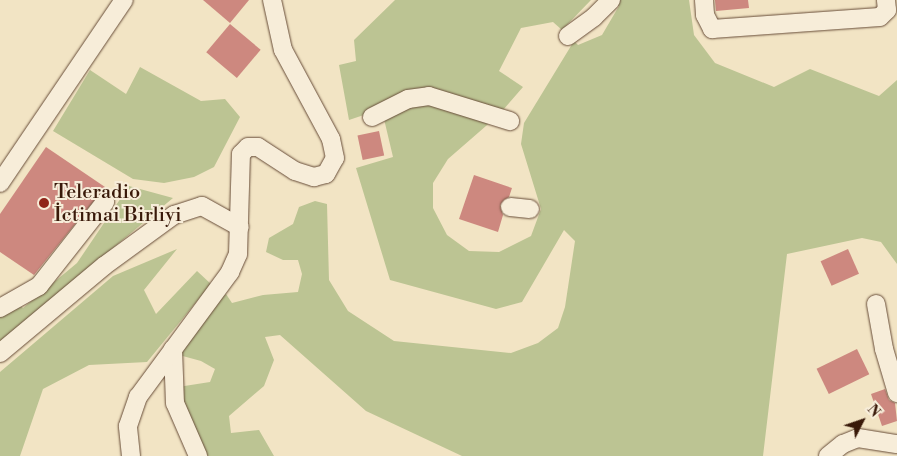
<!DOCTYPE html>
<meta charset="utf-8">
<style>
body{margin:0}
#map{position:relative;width:897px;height:456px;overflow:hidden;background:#f2e4c4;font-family:"Libre Bodoni",serif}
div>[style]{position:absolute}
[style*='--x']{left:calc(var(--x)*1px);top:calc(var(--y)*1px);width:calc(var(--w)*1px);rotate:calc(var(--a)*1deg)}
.green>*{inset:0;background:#bcc493}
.building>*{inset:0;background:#cd887f;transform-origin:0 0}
.roads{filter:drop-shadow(0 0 1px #674c38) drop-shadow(0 0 1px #674c38)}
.minor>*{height:18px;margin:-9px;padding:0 9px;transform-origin:9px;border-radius:9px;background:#f7edd9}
.dots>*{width:14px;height:14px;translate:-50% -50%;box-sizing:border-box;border:2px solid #f7edd9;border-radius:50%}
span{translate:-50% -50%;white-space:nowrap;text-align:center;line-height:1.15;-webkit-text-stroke:4px #f7edd9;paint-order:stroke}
.poi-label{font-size:20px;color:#391909}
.left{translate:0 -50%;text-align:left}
.north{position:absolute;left:837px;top:396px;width:50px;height:50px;-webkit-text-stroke:4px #f7edd9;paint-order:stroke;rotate:49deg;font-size:14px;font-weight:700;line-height:20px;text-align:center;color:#391909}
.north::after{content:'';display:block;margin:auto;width:18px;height:22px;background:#391909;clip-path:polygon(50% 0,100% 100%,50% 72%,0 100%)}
</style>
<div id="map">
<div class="green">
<i style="clip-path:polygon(395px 0,591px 0,562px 30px,553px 22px,521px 28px,499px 71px,523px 87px,503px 110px,432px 92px,349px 120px,339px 65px,356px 61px,354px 40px)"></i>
<i style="clip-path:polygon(612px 0,689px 0,694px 35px,715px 63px,774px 87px,810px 69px,879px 96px,897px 80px,897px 264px,881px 242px,862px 238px,787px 254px,763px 456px,462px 456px,366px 411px,280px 335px,265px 337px,274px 360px,264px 386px,229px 416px,231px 433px,259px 430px,274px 456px,208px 456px,193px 430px,178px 387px,210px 382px,215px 369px,201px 361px,179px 355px,218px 301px,226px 294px,232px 303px,263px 295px,298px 292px,302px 274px,298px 260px,283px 260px,266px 252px,269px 238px,293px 224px,299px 207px,315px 201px,327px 204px,329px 280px,348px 311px,394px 341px,511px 353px,538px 343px,558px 328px,565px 307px,575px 241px,564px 230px,522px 302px,496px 309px,390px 280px,356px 168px,393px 157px,384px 119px,407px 104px,428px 102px,494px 119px,448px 159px,433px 183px,433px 208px,447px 235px,469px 251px,499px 252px,531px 236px,541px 209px,521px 144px,524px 123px,574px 41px,578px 45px,602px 35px,619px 6px)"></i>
<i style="clip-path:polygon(140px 67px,201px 101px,225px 99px,240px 117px,214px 167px,194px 177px,164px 183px,133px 179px,53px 131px,90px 70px,126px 94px)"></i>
<i style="clip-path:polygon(129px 186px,173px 198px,0 342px,0 315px,18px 304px,23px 308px,77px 263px)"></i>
<i style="clip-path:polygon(177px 249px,144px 290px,156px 314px,197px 271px,211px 284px,147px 362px,89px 365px,43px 389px,20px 456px,0 456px,0 372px,113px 276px)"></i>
</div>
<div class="building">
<i style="clip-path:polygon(203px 0,249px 0,230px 23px)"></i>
<i style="clip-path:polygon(715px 0,748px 0,749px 8px,716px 11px)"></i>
<i style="left:230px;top:24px;width:40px;height:37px;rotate:40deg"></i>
<i style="left:379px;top:131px;width:25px;height:22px;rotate:78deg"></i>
<i style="clip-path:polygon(46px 147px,105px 187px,34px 275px,0 252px,0 214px)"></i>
<i style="clip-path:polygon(474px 175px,512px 188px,509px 197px,500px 205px,503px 215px,498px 232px,459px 219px)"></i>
<i style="left:848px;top:249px;width:27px;height:30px;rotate:66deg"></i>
<i style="left:857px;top:349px;width:28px;height:45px;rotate:64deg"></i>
<i style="clip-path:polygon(885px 389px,889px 400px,895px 403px,897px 421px,882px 426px,871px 394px)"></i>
</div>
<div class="roads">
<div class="minor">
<i style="--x:704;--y:0;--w:15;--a:86"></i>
<i style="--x:705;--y:15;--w:16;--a:63"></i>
<i style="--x:712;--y:29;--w:168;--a:-4.1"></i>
<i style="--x:880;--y:17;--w:10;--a:-45"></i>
<i style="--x:887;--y:10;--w:10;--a:-96"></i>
<i style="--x:568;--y:36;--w:32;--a:-36"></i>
<i style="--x:594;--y:17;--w:24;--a:-45"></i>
<i style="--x:372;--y:117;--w:40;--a:-26.6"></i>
<i style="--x:408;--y:99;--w:21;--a:-8"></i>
<i style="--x:429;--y:96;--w:85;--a:17.2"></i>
<i style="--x:0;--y:183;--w:221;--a:-55.9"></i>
<i style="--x:510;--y:207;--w:20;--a:6"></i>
<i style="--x:876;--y:304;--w:46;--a:79.9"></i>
<i style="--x:884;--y:349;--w:46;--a:73.5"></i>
<i style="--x:0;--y:308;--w:45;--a:-29.4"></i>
<i style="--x:39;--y:286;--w:107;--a:-51.8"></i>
<i style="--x:173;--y:349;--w:54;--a:87.9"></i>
<i style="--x:175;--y:403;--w:58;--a:66.5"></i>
<i style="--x:0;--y:353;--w:136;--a:-39.9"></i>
<i style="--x:104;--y:266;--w:87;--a:-36.1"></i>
<i style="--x:174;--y:215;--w:29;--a:-18"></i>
<i style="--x:202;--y:206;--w:43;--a:28.9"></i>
<i style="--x:131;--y:456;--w:30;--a:-96"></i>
<i style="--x:128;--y:426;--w:31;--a:-71"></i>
<i style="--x:138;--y:397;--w:155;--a:-53.6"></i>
<i style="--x:230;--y:272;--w:20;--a:-66"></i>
<i style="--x:238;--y:254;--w:100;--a:-88.3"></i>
<i style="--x:241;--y:154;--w:10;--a:-45"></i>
<i style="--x:248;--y:147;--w:10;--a:0"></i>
<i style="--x:258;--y:147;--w:44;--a:33"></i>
<i style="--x:295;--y:171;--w:20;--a:18"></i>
<i style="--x:314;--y:177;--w:12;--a:-14"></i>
<i style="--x:326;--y:174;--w:18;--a:-61"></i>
<i style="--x:335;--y:158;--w:19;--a:-102"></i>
<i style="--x:331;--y:139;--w:101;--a:-118.3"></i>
<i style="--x:283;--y:50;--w:51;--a:-102.4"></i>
<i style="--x:828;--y:456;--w:19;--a:-39"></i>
<i style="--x:843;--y:444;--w:16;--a:-22"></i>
<i style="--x:858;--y:438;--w:39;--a:9"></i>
</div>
</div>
<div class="dots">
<i style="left:44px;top:203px;background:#8f2418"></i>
</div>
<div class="poi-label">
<span class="left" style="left:54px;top:204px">Teleradio<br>İctimai Birliyi</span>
</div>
<div class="north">N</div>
</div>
